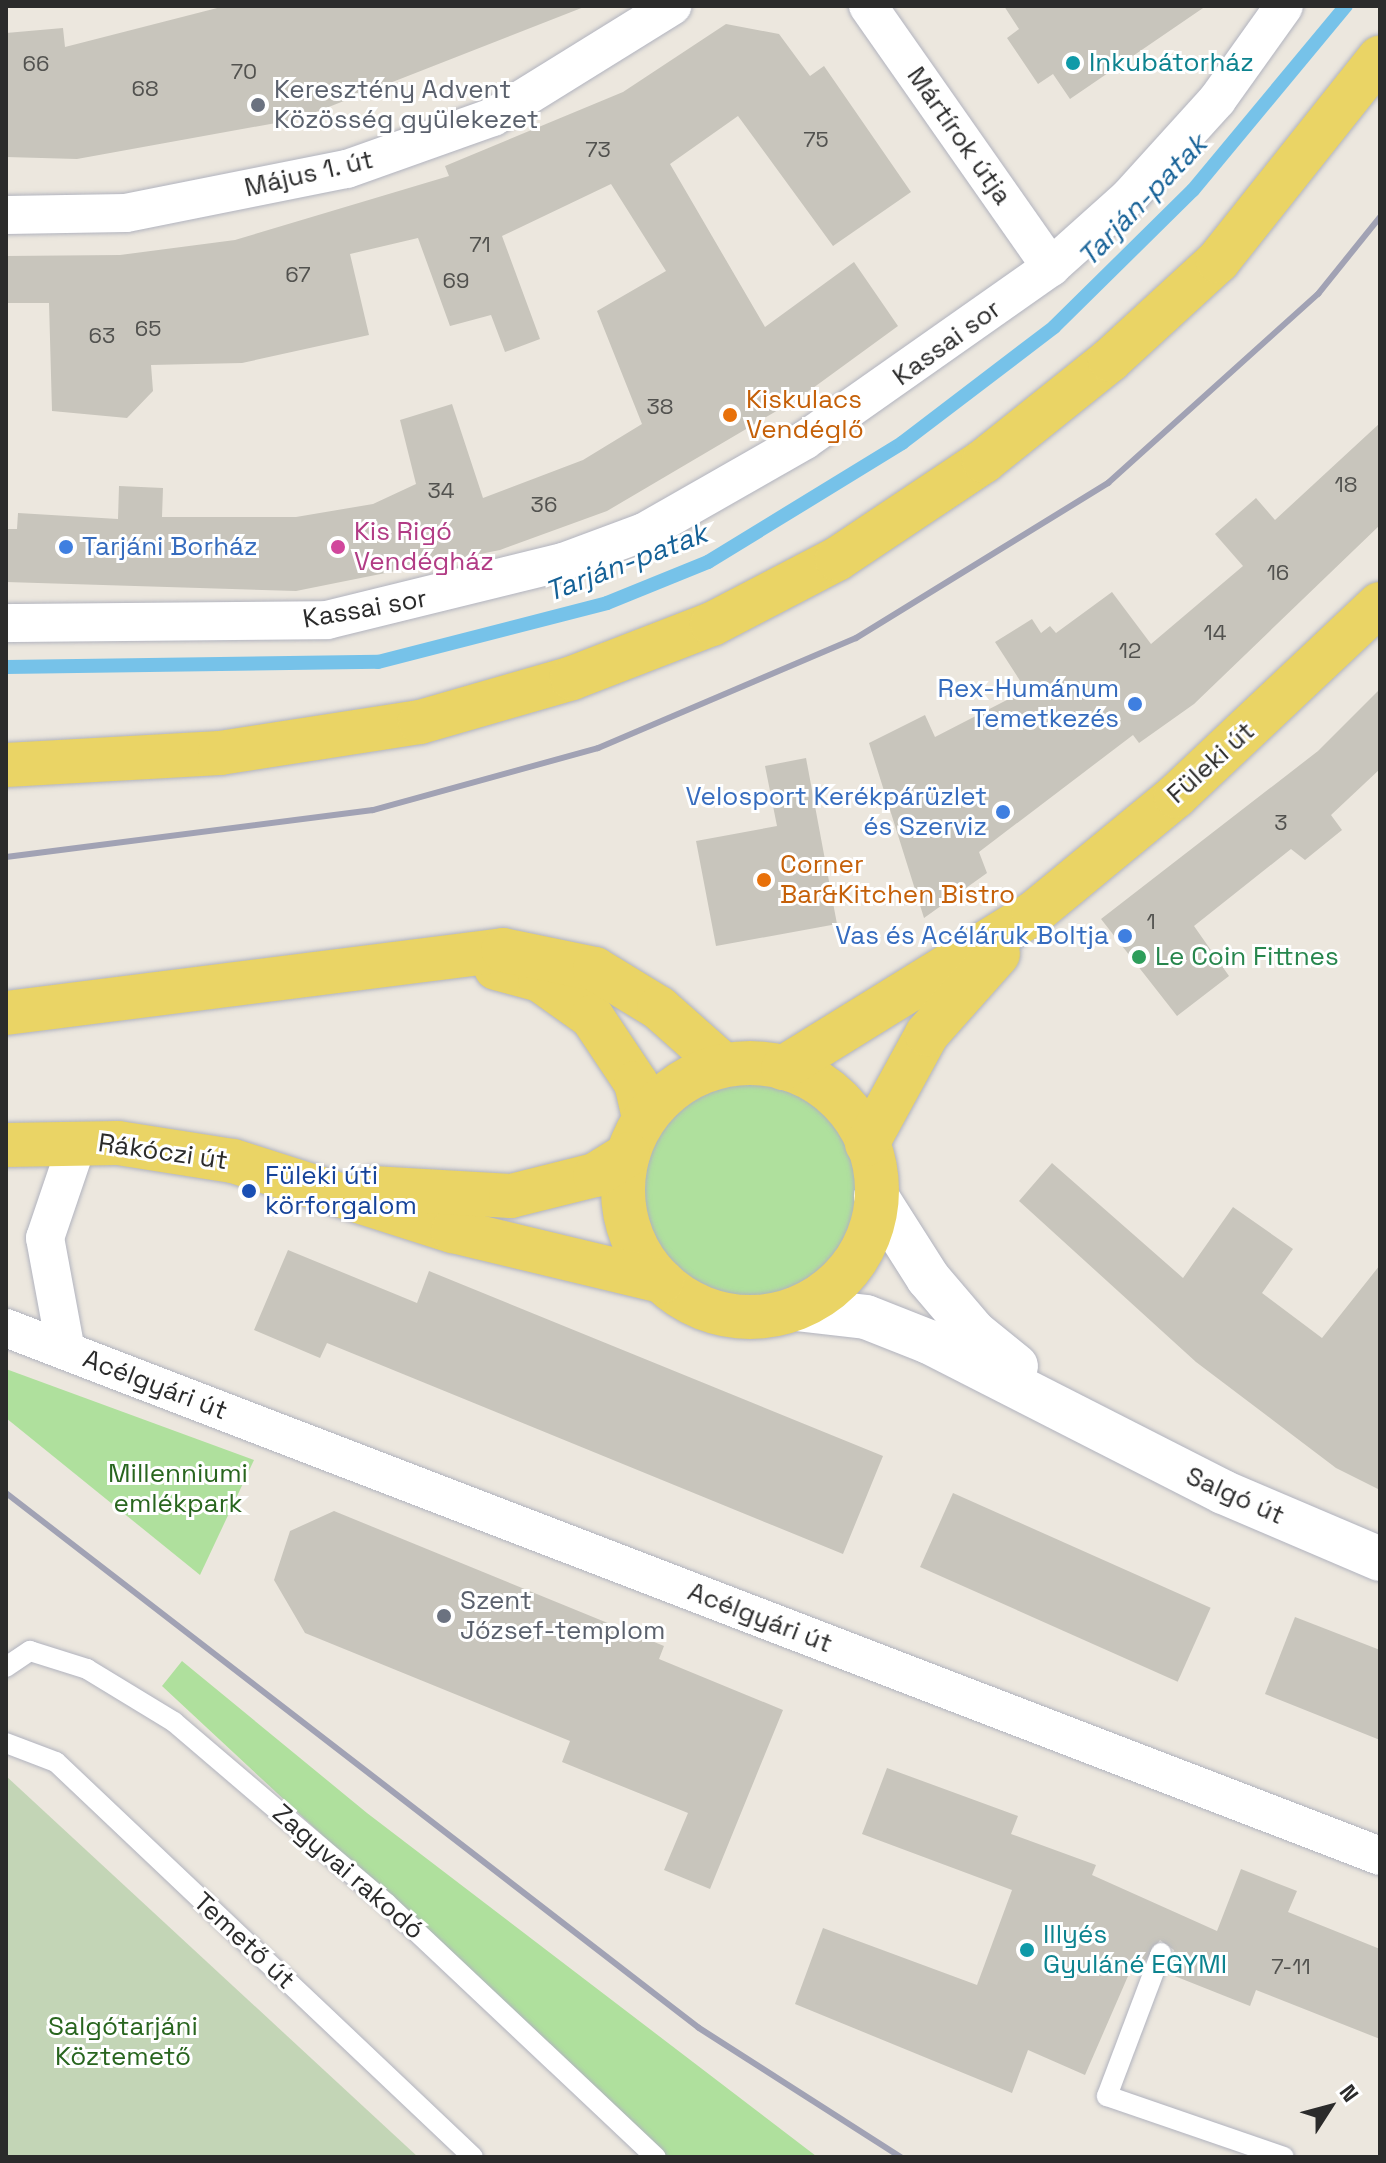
<!DOCTYPE html>
<meta charset="utf-8">
<style>
body{margin:0}
#map{position:relative;width:1386px;height:2163px;overflow:hidden;background:#ece7de;font-family:"Space Grotesk",sans-serif}
div>[style]{position:absolute}
[style*='--x']{left:calc(var(--x)*1px);top:calc(var(--y)*1px);width:calc(var(--w)*1px);rotate:calc(var(--a)*1deg)}
.green>*{inset:0;background:#afe09d}
.round{border-radius:50%}
.cemetery>*{inset:0;background:#c3d5b6}
.stream>*{height:14px;margin:-7px;padding:0 7px;transform-origin:7px;border-radius:7px;background:#76c2e9}
.building>*{inset:0;background:#c8c5bc;transform-origin:0 0}
.roads{filter:drop-shadow(0 0 2px #b1b3be) drop-shadow(0 0 2px #b1b3be)}
.lane>*{height:20px;margin:-10px;padding:0 10px;transform-origin:10px;border-radius:10px;background:#fff}
.street>*{height:38px;margin:-19px;padding:0 19px;transform-origin:19px;border-radius:19px;background:#fff}
.secondary>*{height:44px;margin:-22px;padding:0 22px;transform-origin:22px;border-radius:22px;background:#fff}
.primary>*{height:44px;margin:-22px;padding:0 22px;transform-origin:22px;border-radius:22px;background:#ead465}
.primary>.ring{margin:-22px;padding:0;box-sizing:content-box;background:none;border:44px solid #ead465;border-radius:50%}
.rail>*{height:6px;margin:-3px;padding:0 3px;transform-origin:3px;border-radius:3px;background:#a1a2b4}
.dots>*{width:22px;height:22px;translate:-50% -50%;box-sizing:border-box;border:4px solid #fff;border-radius:50%}
span{translate:-50% -50%;white-space:nowrap;text-align:center;line-height:1.15;-webkit-text-stroke:6px #fff;paint-order:stroke}
.number-label{font-size:22px;color:#52524f}
.number-label span{-webkit-text-stroke-width:0}
.culture-label{font-size:26px;color:#0d838f}
.left{translate:0 -50%;text-align:left}
.worship-label{font-size:26px;color:#5b616d}
.street-label{font-size:26px;color:#2b2b2b}
.food-label{font-size:26px;color:#c56008}
.hotel-label{font-size:26px;color:#b23c85}
.shop-label{font-size:26px;color:#366cbe}
.right{translate:-100% -50%;text-align:right}
.leisure-label{font-size:26px;color:#27864d}
.transit-label{font-size:26px;color:#164399}
.park-label{font-size:26px;color:#28651e}
.water-label{font-size:28px;color:#146096;font-style:italic}
.frame{position:absolute;inset:0;border:8px solid #2b2b2b;pointer-events:none}
.north{position:absolute;left:1290px;top:2067px;width:80px;height:80px;-webkit-text-stroke:6px #fff;paint-order:stroke;rotate:54deg;font-size:22px;font-weight:700;line-height:32px;text-align:center;color:#2b2b2b}
.north::after{content:'';display:block;margin:auto;width:28px;height:36px;background:#2b2b2b;clip-path:polygon(50% 0,100% 100%,50% 72%,0 100%)}
</style>
<div id="map">
<div class="green">
<i class="round" style="left:623px;top:1063px;width:254px;height:254px"></i>
<i style="clip-path:polygon(6px 1369px,254px 1460px,200px 1575px,6px 1418px)"></i>
<i style="clip-path:polygon(182px 1661px,367px 1813px,816px 2156px,668px 2157px,162px 1686px)"></i>
</div>
<div class="cemetery">
<i style="clip-path:polygon(6px 1776px,418px 2157px,6px 2157px)"></i>
</div>
<div class="stream">
<i style="--x:6;--y:667;--w:372;--a:-0.8"></i>
<i style="--x:378;--y:662;--w:236;--a:-14.4"></i>
<i style="--x:607;--y:603;--w:109;--a:-22.1"></i>
<i style="--x:708;--y:562;--w:228;--a:-31.5"></i>
<i style="--x:902;--y:443;--w:191;--a:-37.3"></i>
<i style="--x:1054;--y:327;--w:195;--a:-44.6"></i>
<i style="--x:1193;--y:190;--w:239;--a:-50.3"></i>
</div>
<div class="building">
<i style="clip-path:polygon(225px 6px,584px 6px,584px 7px,298px 119px,77px 159px,6px 157px,6px 33px,63px 28px,65px 47px)"></i>
<i style="clip-path:polygon(1004px 6px,1206px 6px,1070px 99px,1053px 74px,1038px 84px,1007px 38px,1019px 29px)"></i>
<i style="clip-path:polygon(726px 24px,779px 34px,810px 76px,824px 66px,911px 192px,833px 246px,738px 116px,670px 164px,765px 327px,854px 262px,898px 326px,802px 396px,607px 511px,500px 550px,296px 591px,6px 582px,6px 529px,17px 529px,18px 513px,118px 519px,119px 486px,163px 488px,162px 517px,296px 517px,373px 504px,416px 484px,400px 420px,452px 404px,483px 498px,583px 460px,642px 424px,597px 311px,666px 271px,611px 184px,502px 236px,540px 339px,505px 352px,491px 315px,450px 326px,418px 238px,350px 254px,369px 335px,242px 363px,151px 365px,153px 391px,127px 418px,52px 411px,49px 303px,6px 303px,6px 256px,120px 255px,235px 240px,449px 176px,445px 166px,623px 92px)"></i>
<i style="clip-path:polygon(1380px 423px,1380px 525px,1194px 704px,1139px 743px,1133px 735px,979px 852px,987px 873px,924px 918px,869px 743px,925px 715px,935px 737px,1026px 690px,995px 642px,1032px 619px,1041px 633px,1050px 626px,1056px 633px,1112px 592px,1151px 644px,1243px 566px,1215px 534px,1256px 498px,1275px 520px)"></i>
<i style="clip-path:polygon(1380px 689px,1380px 769px,1331px 815px,1342px 830px,1305px 860px,1291px 849px,1194px 926px,1229px 976px,1177px 1016px,1101px 919px,1318px 751px)"></i>
<i style="clip-path:polygon(806px 758px,837px 924px,716px 946px,696px 841px,777px 826px,765px 766px)"></i>
<i style="clip-path:polygon(1052px 1163px,1183px 1278px,1233px 1207px,1293px 1249px,1262px 1293px,1322px 1338px,1380px 1265px,1380px 1490px,1336px 1468px,1196px 1362px,1019px 1201px)"></i>
<i style="clip-path:polygon(288px 1250px,417px 1303px,429px 1271px,883px 1456px,843px 1554px,327px 1343px,320px 1358px,254px 1330px)"></i>
<i style="left:953px;top:1493px;width:282px;height:81px;rotate:24deg"></i>
<i style="clip-path:polygon(334px 1511px,664px 1646px,659px 1659px,783px 1710px,710px 1889px,664px 1870px,688px 1813px,562px 1762px,570px 1741px,305px 1633px,274px 1580px,290px 1531px)"></i>
<i style="clip-path:polygon(1295px 1617px,1380px 1650px,1380px 1740px,1265px 1694px)"></i>
<i style="clip-path:polygon(887px 1768px,1018px 1816px,1011px 1834px,1096px 1865px,1092px 1875px,1217px 1931px,1241px 1869px,1297px 1891px,1288px 1912px,1380px 1949px,1380px 2039px,1256px 1990px,1250px 2006px,1167px 1973px,1174px 1950px,1160px 1940px,1143px 1964px,1135px 1960px,1085px 2075px,1028px 2050px,1012px 2093px,795px 2004px,823px 1928px,977px 1985px,1012px 1890px,862px 1834px)"></i>
</div>
<div class="roads">
<div class="lane">
<i style="--x:6;--y:1667;--w:29;--a:-34"></i>
<i style="--x:30;--y:1651;--w:60;--a:17.5"></i>
<i style="--x:87;--y:1669;--w:102;--a:31.3"></i>
<i style="--x:174;--y:1722;--w:279;--a:40.5"></i>
<i style="--x:386;--y:1903;--w:371;--a:43.3"></i>
<i style="--x:6;--y:1743;--w:53;--a:20.8"></i>
<i style="--x:56;--y:1762;--w:574;--a:43.45"></i>
<i style="--x:1161;--y:1953;--w:153;--a:110.7"></i>
<i style="--x:1107;--y:2096;--w:187;--a:19"></i>
</div>
<div class="street">
<i style="--x:868;--y:6;--w:319;--a:55"></i>
<i style="--x:6;--y:215;--w:120;--a:-1"></i>
<i style="--x:126;--y:213;--w:225;--a:-11.3"></i>
<i style="--x:347;--y:169;--w:155;--a:-19.6"></i>
<i style="--x:493;--y:117;--w:211;--a:-31.8"></i>
<i style="--x:6;--y:623;--w:321;--a:-0.5"></i>
<i style="--x:327;--y:620;--w:243;--a:-13.8"></i>
<i style="--x:563;--y:562;--w:86;--a:-20.3"></i>
<i style="--x:644;--y:532;--w:185;--a:-29.7"></i>
<i style="--x:805;--y:440;--w:301;--a:-35.1"></i>
<i style="--x:1051;--y:267;--w:106;--a:-41.9"></i>
<i style="--x:1130;--y:196;--w:130;--a:-47.8"></i>
<i style="--x:1217;--y:100;--w:115;--a:-54.5"></i>
<i style="--x:6;--y:1328;--w:1472;--a:21.02"></i>
<i style="--x:66;--y:1351;--w:115;--a:-100.5"></i>
<i style="--x:45;--y:1238;--w:102;--a:-71.2"></i>
</div>
<div class="secondary">
<i style="--x:876;--y:1196;--w:97;--a:57.6"></i>
<i style="--x:928;--y:1278;--w:71;--a:49.6"></i>
<i style="--x:974;--y:1332;--w:54;--a:39"></i>
<i style="--x:796;--y:1309;--w:70;--a:6.5"></i>
<i style="--x:866;--y:1317;--w:68;--a:21.6"></i>
<i style="--x:929;--y:1342;--w:330;--a:27"></i>
<i style="--x:1223;--y:1492;--w:171;--a:23.1"></i>
</div>
<div class="primary">
<i style="--x:6;--y:765;--w:214;--a:-3.2"></i>
<i style="--x:220;--y:753;--w:202;--a:-8.8"></i>
<i style="--x:420;--y:722;--w:158;--a:-16.1"></i>
<i style="--x:572;--y:678;--w:150;--a:-21.1"></i>
<i style="--x:712;--y:624;--w:141;--a:-27.5"></i>
<i style="--x:837;--y:559;--w:177;--a:-33.7"></i>
<i style="--x:984;--y:461;--w:161;--a:-38.7"></i>
<i style="--x:1110;--y:360;--w:147;--a:-42.5"></i>
<i style="--x:1218;--y:261;--w:260;--a:-51.5"></i>
<i style="--x:496;--y:968;--w:46;--a:15.3"></i>
<i style="--x:540;--y:980;--w:64;--a:35.4"></i>
<i style="--x:592;--y:1017;--w:79;--a:56.3"></i>
<i style="--x:636;--y:1083;--w:36;--a:77"></i>
<i style="--x:6;--y:1013;--w:501;--a:-7.22"></i>
<i style="--x:503;--y:950;--w:94;--a:11.7"></i>
<i style="--x:595;--y:969;--w:75;--a:31.4"></i>
<i style="--x:659;--y:1008;--w:84;--a:41.6"></i>
<i class="ring" style="left:623px;top:1063px;width:210px;height:210px"></i>
<i style="--x:783;--y:1068;--w:295;--a:-31.7"></i>
<i style="--x:1034;--y:913;--w:184;--a:-39.5"></i>
<i style="--x:1176;--y:796;--w:280;--a:-43.3"></i>
<i style="--x:867;--y:1144;--w:125;--a:-61.4"></i>
<i style="--x:927;--y:1034;--w:107;--a:-48.4"></i>
<i style="--x:6;--y:1145;--w:112;--a:-1"></i>
<i style="--x:118;--y:1143;--w:116;--a:8.9"></i>
<i style="--x:233;--y:1161;--w:231;--a:17.7"></i>
<i style="--x:453;--y:1231;--w:215;--a:13.5"></i>
<i style="--x:372;--y:1188;--w:139;--a:3.3"></i>
<i style="--x:511;--y:1196;--w:87;--a:-14"></i>
<i style="--x:595;--y:1175;--w:39;--a:-32"></i>
</div>
</div>
<div class="rail">
<i style="--x:6;--y:857;--w:370;--a:-7.3"></i>
<i style="--x:373;--y:810;--w:233;--a:-15.4"></i>
<i style="--x:598;--y:748;--w:280;--a:-23.1"></i>
<i style="--x:856;--y:638;--w:296;--a:-31.6"></i>
<i style="--x:1108;--y:483;--w:283;--a:-42"></i>
<i style="--x:1318;--y:294;--w:99;--a:-51.2"></i>
<i style="--x:6;--y:1493;--w:875;--a:37.67"></i>
<i style="--x:699;--y:2028;--w:240;--a:32.6"></i>
</div>
<div class="dots">
<i style="left:1073px;top:63px;background:#0f9aa8"></i>
<i style="left:258px;top:105px;background:#6b7280"></i>
<i style="left:730px;top:415px;background:#e8710a"></i>
<i style="left:66px;top:547px;background:#3f7fe0"></i>
<i style="left:338px;top:547px;background:#d1479c"></i>
<i style="left:1135px;top:704px;background:#3f7fe0"></i>
<i style="left:1003px;top:812px;background:#3f7fe0"></i>
<i style="left:764px;top:880px;background:#e8710a"></i>
<i style="left:1125px;top:936px;background:#3f7fe0"></i>
<i style="left:1139px;top:957px;background:#2e9e5b"></i>
<i style="left:249px;top:1191px;background:#1a4fb4"></i>
<i style="left:444px;top:1616px;background:#6b7280"></i>
<i style="left:1027px;top:1950px;background:#0f9aa8"></i>
</div>
<div class="number-label">
<span style="left:36px;top:64px">66</span>
<span style="left:244px;top:72px">70</span>
<span style="left:145px;top:89px">68</span>
<span style="left:816px;top:140px">75</span>
<span style="left:598px;top:150px">73</span>
<span style="left:480px;top:245px">71</span>
<span style="left:298px;top:275px">67</span>
<span style="left:456px;top:281px">69</span>
<span style="left:148px;top:329px">65</span>
<span style="left:102px;top:336px">63</span>
<span style="left:660px;top:407px">38</span>
<span style="left:1346px;top:485px">18</span>
<span style="left:441px;top:491px">34</span>
<span style="left:544px;top:505px">36</span>
<span style="left:1278px;top:573px">16</span>
<span style="left:1215px;top:633px">14</span>
<span style="left:1130px;top:651px">12</span>
<span style="left:1281px;top:823px">3</span>
<span style="left:1151px;top:922px">1</span>
<span style="left:1291px;top:1967px">7-11</span>
</div>
<div class="culture-label">
<span class="left" style="left:1089px;top:63px">Inkubátorház</span>
<span class="left" style="left:1043px;top:1950px">Illyés<br>Gyuláné EGYMI</span>
</div>
<div class="worship-label">
<span class="left" style="left:274px;top:105px">Keresztény Advent<br>Közösség gyülekezet</span>
<span class="left" style="left:460px;top:1616px">Szent<br>József-templom</span>
</div>
<div class="street-label">
<span style="left:959px;top:136px;rotate:55deg">Mártírok útja</span>
<span style="left:309px;top:174px;rotate:-13deg">Május 1. út</span>
<span style="left:947px;top:343px;rotate:-36deg">Kassai sor</span>
<span style="left:365px;top:609px;rotate:-10deg">Kassai sor</span>
<span style="left:1211px;top:763px;rotate:-42deg">Füleki út</span>
<span style="left:163px;top:1152px;rotate:8deg">Rákóczi út</span>
<span style="left:155px;top:1385px;rotate:21deg">Acélgyári út</span>
<span style="left:1235px;top:1496px;rotate:24deg">Salgó út</span>
<span style="left:760px;top:1618px;rotate:21deg">Acélgyári út</span>
<span style="left:348px;top:1872px;rotate:41deg">Zagyvai rakodó</span>
<span style="left:244px;top:1941px;rotate:43deg">Temető út</span>
</div>
<div class="food-label">
<span class="left" style="left:746px;top:415px">Kiskulacs<br>Vendéglő</span>
<span class="left" style="left:780px;top:880px">Corner<br>Bar&amp;Kitchen Bistro</span>
</div>
<div class="hotel-label">
<span class="left" style="left:354px;top:547px">Kis Rigó<br>Vendégház</span>
</div>
<div class="shop-label">
<span class="left" style="left:82px;top:547px">Tarjáni Borház</span>
<span class="right" style="left:1119px;top:704px">Rex-Humánum<br>Temetkezés</span>
<span class="right" style="left:987px;top:812px">Velosport Kerékpárüzlet<br>és Szerviz</span>
<span class="right" style="left:1109px;top:936px">Vas és Acéláruk Boltja</span>
</div>
<div class="leisure-label">
<span class="left" style="left:1155px;top:957px">Le Coin Fittnes</span>
</div>
<div class="transit-label">
<span class="left" style="left:265px;top:1191px">Füleki úti<br>körforgalom</span>
</div>
<div class="park-label">
<span style="left:178px;top:1489px">Millenniumi<br>emlékpark</span>
<span style="left:123px;top:2042px">Salgótarjáni<br>Köztemető</span>
</div>
<div class="water-label">
<span style="left:1142px;top:200px;rotate:-46deg">Tarján-patak</span>
<span style="left:626px;top:562px;rotate:-21deg">Tarján-patak</span>
</div>
<div class="frame"></div>
<div class="north">N</div>
</div>
